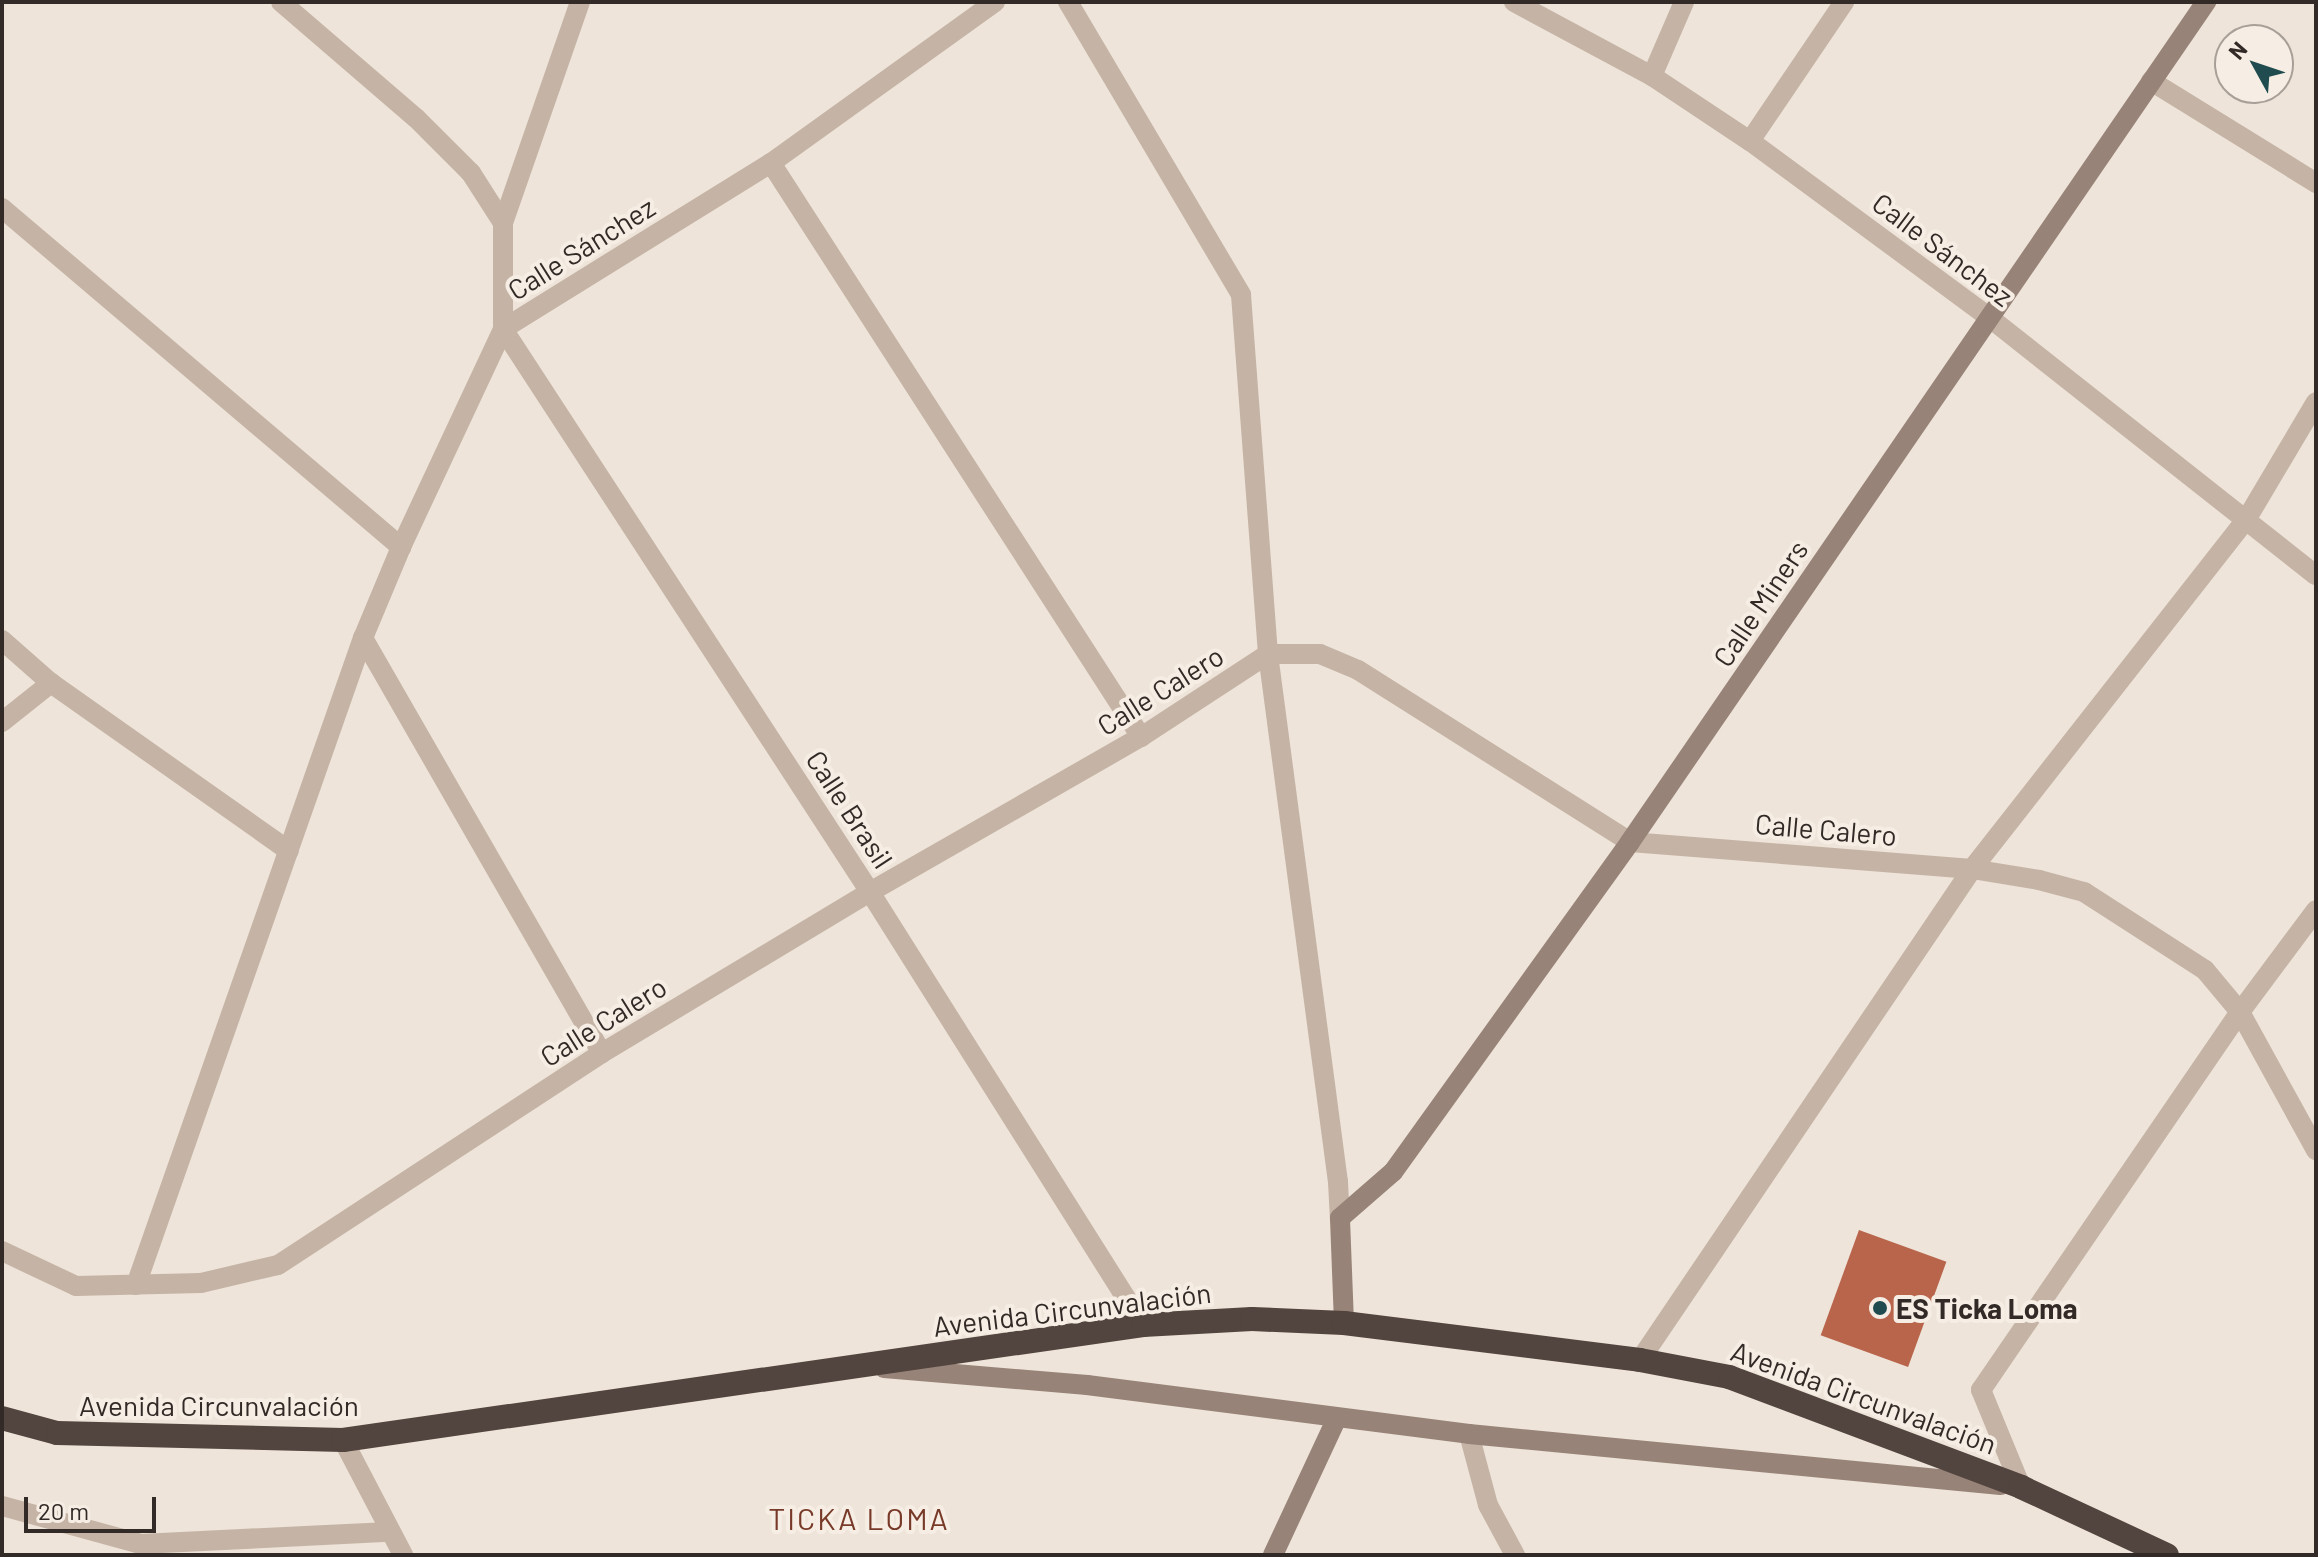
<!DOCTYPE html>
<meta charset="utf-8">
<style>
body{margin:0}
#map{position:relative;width:2318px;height:1557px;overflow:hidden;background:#eee4d9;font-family:Barlow,sans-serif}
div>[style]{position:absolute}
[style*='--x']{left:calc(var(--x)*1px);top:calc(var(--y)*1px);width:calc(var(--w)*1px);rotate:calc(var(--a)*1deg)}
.building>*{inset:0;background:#b9654c;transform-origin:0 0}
.street>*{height:20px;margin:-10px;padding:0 10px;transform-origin:10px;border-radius:10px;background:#c5b4a6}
.secondary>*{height:20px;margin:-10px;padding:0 10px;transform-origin:10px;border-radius:10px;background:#988378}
.highway>*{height:24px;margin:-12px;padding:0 12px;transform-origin:12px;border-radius:12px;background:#52443e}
.dots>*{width:22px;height:22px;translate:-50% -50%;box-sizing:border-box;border:4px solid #f6eee4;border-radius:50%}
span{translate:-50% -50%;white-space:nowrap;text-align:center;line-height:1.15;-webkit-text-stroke:8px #f6eee4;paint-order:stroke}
.street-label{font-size:28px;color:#322a26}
.poi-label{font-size:28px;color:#322a26;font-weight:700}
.left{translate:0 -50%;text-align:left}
.neighbourhood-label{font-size:30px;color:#783a28;letter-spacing:2px}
.frame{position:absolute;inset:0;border:4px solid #322a26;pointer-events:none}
.north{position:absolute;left:2214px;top:24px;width:80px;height:80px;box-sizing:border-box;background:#f6eee4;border:2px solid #a8a098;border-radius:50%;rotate:310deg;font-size:22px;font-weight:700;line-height:32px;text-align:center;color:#322a26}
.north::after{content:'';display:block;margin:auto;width:28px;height:36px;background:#204c4f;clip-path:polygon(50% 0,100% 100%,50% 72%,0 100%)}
.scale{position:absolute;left:24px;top:1497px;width:132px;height:36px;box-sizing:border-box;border:4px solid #322a26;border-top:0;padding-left:10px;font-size:24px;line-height:28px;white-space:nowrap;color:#322a26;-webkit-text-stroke:6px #f6eee4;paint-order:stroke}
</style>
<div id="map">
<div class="building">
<i style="left:1859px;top:1230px;width:93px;height:112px;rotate:20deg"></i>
</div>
<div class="street">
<i style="--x:281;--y:2;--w:178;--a:40.7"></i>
<i style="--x:416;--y:118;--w:78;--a:45"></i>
<i style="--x:471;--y:173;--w:59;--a:57.4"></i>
<i style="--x:503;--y:223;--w:106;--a:90"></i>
<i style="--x:503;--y:329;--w:315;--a:-31.8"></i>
<i style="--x:771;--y:163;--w:276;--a:-35.7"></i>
<i style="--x:1068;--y:2;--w:340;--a:59.4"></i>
<i style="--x:1241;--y:295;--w:360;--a:85.7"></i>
<i style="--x:1268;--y:654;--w:533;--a:82.45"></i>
<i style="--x:1338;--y:1182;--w:36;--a:87"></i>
<i style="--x:1514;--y:2;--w:157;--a:28.2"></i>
<i style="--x:1652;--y:76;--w:118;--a:33.6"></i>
<i style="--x:1750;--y:141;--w:298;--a:36.4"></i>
<i style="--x:1990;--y:318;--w:415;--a:38.3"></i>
<i style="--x:1652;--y:76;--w:81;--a:-66.6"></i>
<i style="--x:2151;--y:81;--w:194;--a:31.7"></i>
<i style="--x:1750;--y:141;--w:168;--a:-55.9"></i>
<i style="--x:771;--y:163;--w:683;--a:57.19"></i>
<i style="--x:2;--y:208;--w:524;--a:40.35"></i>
<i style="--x:503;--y:223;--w:234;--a:-70.8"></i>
<i style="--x:503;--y:329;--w:672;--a:56.9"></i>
<i style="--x:870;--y:892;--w:512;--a:57.77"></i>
<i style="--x:363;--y:638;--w:479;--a:60.1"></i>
<i style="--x:2;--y:640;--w:65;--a:41.3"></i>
<i style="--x:51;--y:683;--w:291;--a:35.2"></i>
<i style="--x:2;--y:722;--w:63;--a:-38.5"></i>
<i style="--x:2;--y:1251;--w:82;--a:25.3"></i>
<i style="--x:76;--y:1286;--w:125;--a:-1.4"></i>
<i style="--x:201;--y:1283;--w:79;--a:-13.2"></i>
<i style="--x:278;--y:1265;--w:387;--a:-33.2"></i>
<i style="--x:602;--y:1053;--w:313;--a:-31"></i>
<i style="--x:870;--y:892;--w:312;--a:-29.8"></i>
<i style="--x:1141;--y:737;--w:152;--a:-33.2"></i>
<i style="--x:1268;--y:654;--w:52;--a:0"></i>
<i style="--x:1320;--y:654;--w:41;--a:22.8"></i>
<i style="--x:1358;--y:670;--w:322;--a:32.3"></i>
<i style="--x:1630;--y:842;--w:343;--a:4.5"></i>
<i style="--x:1972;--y:869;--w:68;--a:9.3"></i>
<i style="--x:2039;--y:880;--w:47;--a:14.9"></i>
<i style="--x:2084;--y:892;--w:144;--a:32.8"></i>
<i style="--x:2205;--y:970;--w:55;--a:50.2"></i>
<i style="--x:2240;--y:1012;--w:158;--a:61.2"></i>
<i style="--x:136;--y:1285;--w:686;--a:-70.67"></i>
<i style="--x:363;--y:638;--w:99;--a:-67.3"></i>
<i style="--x:401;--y:547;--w:241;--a:-64.9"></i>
<i style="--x:1640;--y:1360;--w:593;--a:-55.93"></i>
<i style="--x:1972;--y:869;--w:444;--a:-51.9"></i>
<i style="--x:2246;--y:520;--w:137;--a:-59.3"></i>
<i style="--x:1469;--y:1434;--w:73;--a:75"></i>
<i style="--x:1488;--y:1505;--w:57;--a:61.6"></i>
<i style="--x:343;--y:1440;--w:130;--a:62.4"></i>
<i style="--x:2021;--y:1487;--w:105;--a:-112.4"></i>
<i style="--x:1981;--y:1390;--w:458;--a:-55.6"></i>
<i style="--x:2240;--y:1012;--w:127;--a:-53.3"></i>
<i style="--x:2;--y:1506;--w:144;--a:15.3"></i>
<i style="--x:141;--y:1544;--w:248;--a:-2.8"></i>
</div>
<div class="secondary">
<i style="--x:1344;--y:1323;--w:105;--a:-92.2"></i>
<i style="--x:1340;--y:1218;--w:70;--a:-41"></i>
<i style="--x:1393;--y:1172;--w:406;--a:-54.3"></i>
<i style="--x:1630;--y:842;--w:1019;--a:-55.56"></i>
<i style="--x:884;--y:1368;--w:204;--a:4.8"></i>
<i style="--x:1087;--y:1385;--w:385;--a:7.3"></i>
<i style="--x:1469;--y:1434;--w:534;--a:5.48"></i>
<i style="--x:1273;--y:1555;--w:151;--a:-65"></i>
</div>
<div class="highway">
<i style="--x:2;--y:1418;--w:57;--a:15.3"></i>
<i style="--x:57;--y:1433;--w:286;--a:1.4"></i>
<i style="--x:343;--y:1440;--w:808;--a:-8.18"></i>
<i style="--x:1143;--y:1325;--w:109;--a:-3.2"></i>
<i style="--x:1252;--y:1319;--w:92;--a:2.5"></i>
<i style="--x:1344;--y:1323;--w:298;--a:7.1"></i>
<i style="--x:1640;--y:1360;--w:91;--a:10.8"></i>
<i style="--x:1729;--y:1377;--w:312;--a:20.6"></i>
<i style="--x:2021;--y:1487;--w:161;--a:25"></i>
</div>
<div class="dots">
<i style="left:1880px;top:1308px;background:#204c4f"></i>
</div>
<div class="street-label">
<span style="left:581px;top:248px;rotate:-32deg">Calle Sánchez</span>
<span style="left:1943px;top:249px;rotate:37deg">Calle Sánchez</span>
<span style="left:1760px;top:603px;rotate:-56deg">Calle Miners</span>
<span style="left:1160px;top:690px;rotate:-32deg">Calle Calero</span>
<span style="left:850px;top:809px;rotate:57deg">Calle Brasil</span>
<span style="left:1826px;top:829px;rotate:5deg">Calle Calero</span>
<span style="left:603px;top:1021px;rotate:-32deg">Calle Calero</span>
<span style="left:1072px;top:1309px;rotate:-7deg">Avenida Circunvalación</span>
<span style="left:1864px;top:1397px;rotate:20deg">Avenida Circunvalación</span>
<span style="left:219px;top:1405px">Avenida Circunvalación</span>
</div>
<div class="poi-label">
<span class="left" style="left:1896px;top:1308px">ES Ticka Loma</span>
</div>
<div class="neighbourhood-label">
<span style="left:859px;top:1518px">TICKA LOMA</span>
</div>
<div class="frame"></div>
<div class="north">N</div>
<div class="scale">20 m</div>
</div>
